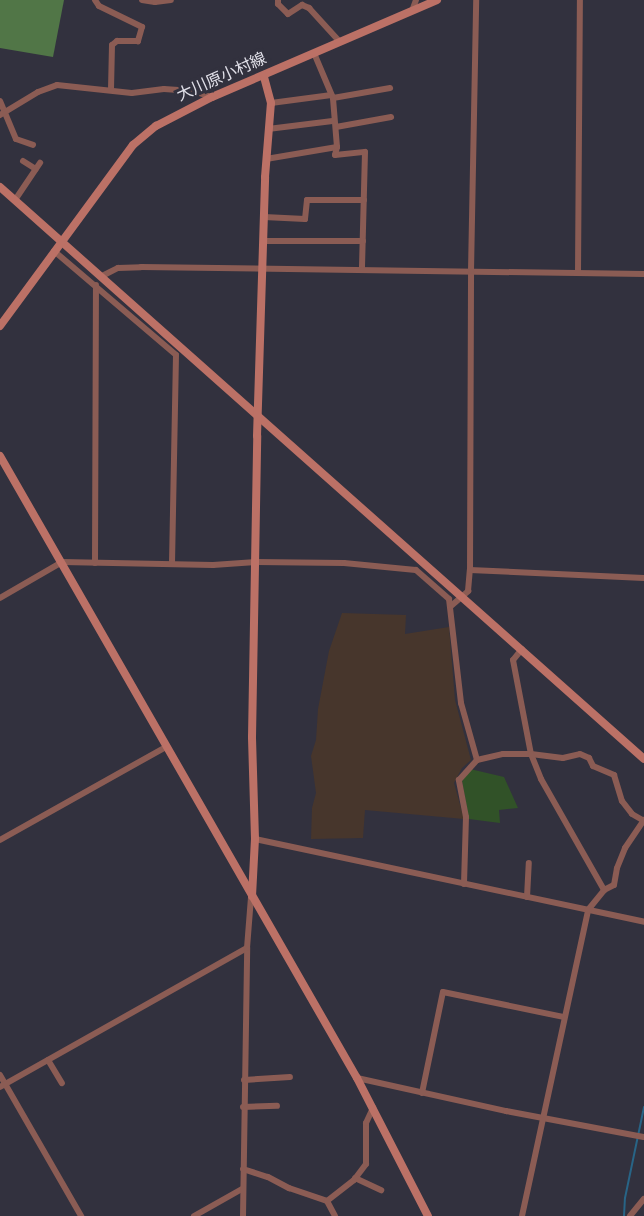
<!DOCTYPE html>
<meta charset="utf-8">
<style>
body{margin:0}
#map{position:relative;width:644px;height:1216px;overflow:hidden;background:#32313e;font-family:"Sofia Sans Condensed","Noto Sans JP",sans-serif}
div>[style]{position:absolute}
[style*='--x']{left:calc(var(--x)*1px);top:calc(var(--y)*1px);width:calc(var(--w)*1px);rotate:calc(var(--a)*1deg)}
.education>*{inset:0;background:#47362c}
.green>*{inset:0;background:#315228}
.forest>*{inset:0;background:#517647}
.stream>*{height:2px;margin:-1px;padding:0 1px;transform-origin:1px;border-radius:1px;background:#286486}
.street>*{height:6px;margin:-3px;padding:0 3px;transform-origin:3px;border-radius:3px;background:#8b5c54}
.secondary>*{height:8px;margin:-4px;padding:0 4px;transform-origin:4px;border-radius:4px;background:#bc7166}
span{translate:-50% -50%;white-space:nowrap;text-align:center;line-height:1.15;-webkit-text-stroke:6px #32313e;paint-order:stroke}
.street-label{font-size:16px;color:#e1e0e9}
</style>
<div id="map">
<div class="education">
<i style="clip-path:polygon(342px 613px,406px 615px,405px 634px,449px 627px,455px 700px,471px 760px,462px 768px,454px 783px,464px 819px,365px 810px,363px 838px,311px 839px,312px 808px,316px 793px,311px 756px,316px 740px,318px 709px,329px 651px)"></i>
</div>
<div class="green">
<i style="clip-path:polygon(470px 769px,504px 777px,518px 808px,499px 810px,500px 823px,469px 819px,462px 781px)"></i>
</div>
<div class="forest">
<i style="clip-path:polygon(0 0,64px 0,53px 57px,0 48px)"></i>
</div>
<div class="stream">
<i style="--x:624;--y:1216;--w:18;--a:-87"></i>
<i style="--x:625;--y:1198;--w:93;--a:-78.2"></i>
</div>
<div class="street">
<i style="--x:95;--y:0;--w:7;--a:56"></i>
<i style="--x:99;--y:6;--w:48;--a:26"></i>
<i style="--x:142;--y:27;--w:15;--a:106"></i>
<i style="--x:138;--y:41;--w:21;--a:180"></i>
<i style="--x:117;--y:41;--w:6;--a:141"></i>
<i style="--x:112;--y:45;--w:44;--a:91.3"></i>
<i style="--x:142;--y:0;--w:13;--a:9"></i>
<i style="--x:155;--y:2;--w:16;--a:-7"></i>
<i style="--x:278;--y:0;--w:4;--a:90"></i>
<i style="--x:278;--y:4;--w:14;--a:45"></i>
<i style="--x:288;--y:14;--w:17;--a:-33"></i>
<i style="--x:302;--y:5;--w:8;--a:23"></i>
<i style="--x:309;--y:8;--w:45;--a:47.7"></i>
<i style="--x:412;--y:11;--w:12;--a:-70"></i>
<i style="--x:333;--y:98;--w:58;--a:-10"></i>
<i style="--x:0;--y:101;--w:41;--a:67.2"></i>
<i style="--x:16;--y:139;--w:18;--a:19"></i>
<i style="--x:271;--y:103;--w:61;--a:-7.6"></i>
<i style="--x:0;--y:115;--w:44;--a:-31.2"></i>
<i style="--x:38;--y:92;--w:20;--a:-20"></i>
<i style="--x:57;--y:85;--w:75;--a:6.1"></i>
<i style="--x:132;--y:93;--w:32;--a:-7"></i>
<i style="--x:164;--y:89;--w:29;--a:4"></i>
<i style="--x:193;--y:91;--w:20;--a:18"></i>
<i style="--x:336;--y:127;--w:56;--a:-10.3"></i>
<i style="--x:268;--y:129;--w:65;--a:-7"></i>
<i style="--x:337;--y:147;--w:8;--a:104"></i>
<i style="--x:335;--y:155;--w:30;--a:-6"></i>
<i style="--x:365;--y:152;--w:118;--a:91.5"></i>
<i style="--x:266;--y:159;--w:72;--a:-9.6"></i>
<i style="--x:337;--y:147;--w:49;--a:-94.7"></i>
<i style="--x:333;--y:98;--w:49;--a:-112.9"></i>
<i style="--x:23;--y:161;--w:15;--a:32"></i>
<i style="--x:15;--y:200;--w:45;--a:-56"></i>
<i style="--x:264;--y:217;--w:41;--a:2.8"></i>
<i style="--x:305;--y:219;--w:19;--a:-84"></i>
<i style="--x:307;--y:200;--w:57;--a:0"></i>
<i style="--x:263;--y:241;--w:100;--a:0"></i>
<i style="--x:54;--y:251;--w:160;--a:40.4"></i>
<i style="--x:176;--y:355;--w:209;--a:91.1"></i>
<i style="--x:578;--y:273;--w:273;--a:-89.6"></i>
<i style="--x:102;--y:276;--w:18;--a:-27"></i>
<i style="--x:118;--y:268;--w:23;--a:-2"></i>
<i style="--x:141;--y:267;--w:503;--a:0.8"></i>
<i style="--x:95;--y:563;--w:278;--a:-89.8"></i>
<i style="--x:470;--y:570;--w:174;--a:2.6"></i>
<i style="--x:0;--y:598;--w:72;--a:-30.1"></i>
<i style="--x:62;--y:562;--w:151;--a:1.1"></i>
<i style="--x:213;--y:565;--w:43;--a:-4"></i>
<i style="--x:256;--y:562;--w:88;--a:0.7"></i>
<i style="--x:344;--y:563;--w:72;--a:5.6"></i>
<i style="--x:416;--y:570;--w:44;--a:41.3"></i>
<i style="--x:449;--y:599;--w:105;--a:83.4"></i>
<i style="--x:461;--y:703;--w:59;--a:74.3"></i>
<i style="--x:451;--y:606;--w:23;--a:-41"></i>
<i style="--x:468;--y:591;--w:21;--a:-85"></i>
<i style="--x:470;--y:570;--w:299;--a:-89.8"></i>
<i style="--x:471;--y:271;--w:271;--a:-88.9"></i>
<i style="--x:522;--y:649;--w:14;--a:129"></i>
<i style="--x:513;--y:660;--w:96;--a:79.2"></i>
<i style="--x:531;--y:754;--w:32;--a:7"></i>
<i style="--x:563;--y:758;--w:17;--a:-13"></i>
<i style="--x:580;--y:754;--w:10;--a:24"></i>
<i style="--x:589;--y:758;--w:9;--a:63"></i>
<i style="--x:593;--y:766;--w:23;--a:23"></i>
<i style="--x:614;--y:775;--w:27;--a:73"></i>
<i style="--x:622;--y:801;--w:16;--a:52"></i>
<i style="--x:632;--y:814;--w:14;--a:30"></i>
<i style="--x:255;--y:839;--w:398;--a:12"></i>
<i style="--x:0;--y:840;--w:190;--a:-29.3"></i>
<i style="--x:464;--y:884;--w:67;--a:-88.3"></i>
<i style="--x:466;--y:817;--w:38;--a:-101"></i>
<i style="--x:459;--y:780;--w:27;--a:-48"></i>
<i style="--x:477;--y:760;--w:27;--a:-13"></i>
<i style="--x:503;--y:754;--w:28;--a:0"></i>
<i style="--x:531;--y:754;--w:27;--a:68"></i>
<i style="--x:541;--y:779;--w:128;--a:60.4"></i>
<i style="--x:527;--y:897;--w:34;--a:-87"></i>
<i style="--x:48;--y:1060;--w:27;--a:59"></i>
<i style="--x:0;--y:1075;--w:163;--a:60.1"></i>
<i style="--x:357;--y:1078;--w:153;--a:12.5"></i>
<i style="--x:506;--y:1111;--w:140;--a:10.7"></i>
<i style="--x:244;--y:1080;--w:46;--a:-3.7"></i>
<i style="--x:0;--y:1087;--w:283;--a:-29.4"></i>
<i style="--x:422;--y:1093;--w:103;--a:-78.3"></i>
<i style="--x:443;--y:992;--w:124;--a:11.7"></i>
<i style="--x:243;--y:1107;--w:34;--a:-2"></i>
<i style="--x:243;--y:1169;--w:26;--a:18"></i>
<i style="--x:268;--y:1177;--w:24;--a:28"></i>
<i style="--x:289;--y:1188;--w:40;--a:18.9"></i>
<i style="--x:327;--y:1201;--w:34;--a:-38"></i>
<i style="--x:354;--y:1180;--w:20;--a:-53"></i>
<i style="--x:366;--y:1164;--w:41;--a:-90"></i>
<i style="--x:366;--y:1123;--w:17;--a:-65"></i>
<i style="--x:355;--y:1178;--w:29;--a:25"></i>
<i style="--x:327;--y:1201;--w:17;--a:62"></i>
<i style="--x:194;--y:1216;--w:55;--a:-29.4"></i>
<i style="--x:243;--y:1216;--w:268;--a:-89.1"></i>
<i style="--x:247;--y:948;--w:51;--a:-85.5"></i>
<i style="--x:522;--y:1216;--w:313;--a:-77.8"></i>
<i style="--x:588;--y:910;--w:26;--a:-51"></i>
<i style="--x:604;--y:890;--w:11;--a:-27"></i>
<i style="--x:614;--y:885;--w:17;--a:-80"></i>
<i style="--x:617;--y:868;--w:22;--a:-68"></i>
<i style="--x:625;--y:848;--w:34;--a:-56"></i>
<i style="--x:630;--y:1216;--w:22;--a:-51"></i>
</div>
<div class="secondary">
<i style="--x:0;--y:187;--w:861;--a:41.61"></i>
<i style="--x:0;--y:326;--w:225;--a:-53.7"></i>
<i style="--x:133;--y:145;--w:30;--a:-40"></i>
<i style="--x:156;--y:126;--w:63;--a:-27.4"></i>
<i style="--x:212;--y:97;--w:245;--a:-23.3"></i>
<i style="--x:0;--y:456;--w:717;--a:60.15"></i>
<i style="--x:357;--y:1078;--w:155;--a:62.8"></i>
<i style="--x:252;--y:896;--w:57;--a:-87"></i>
<i style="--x:255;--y:839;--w:102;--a:-91.7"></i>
<i style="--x:252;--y:737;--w:301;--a:-89"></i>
<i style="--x:257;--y:436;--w:259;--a:-88.2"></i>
<i style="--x:265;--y:177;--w:74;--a:-85.4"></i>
<i style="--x:271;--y:103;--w:28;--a:-105"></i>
</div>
<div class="street-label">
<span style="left:222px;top:78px;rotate:-24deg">大川原小村線</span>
</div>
</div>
